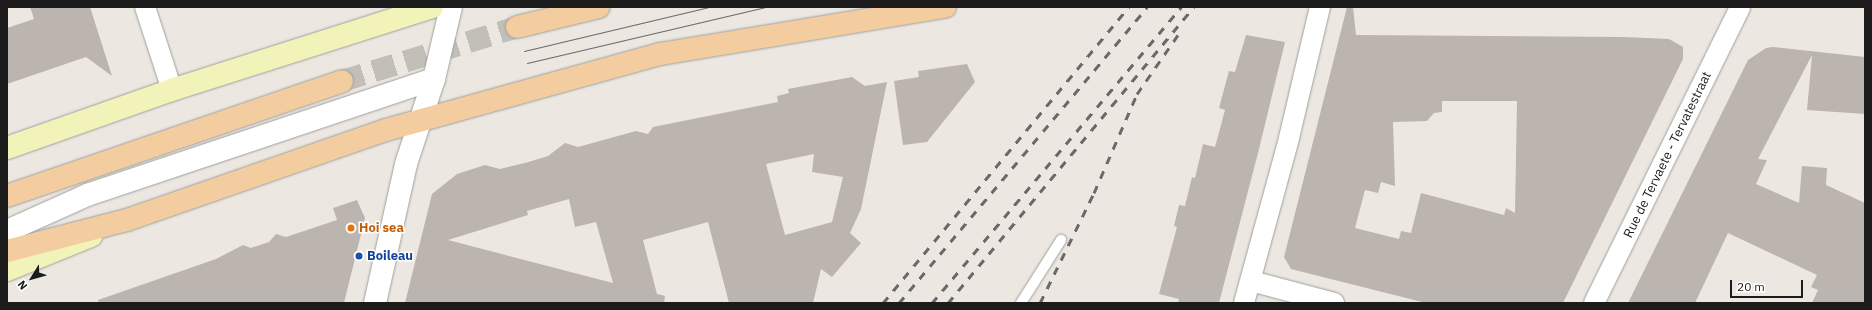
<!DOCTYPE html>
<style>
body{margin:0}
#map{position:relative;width:1872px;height:310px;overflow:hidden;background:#ece8e1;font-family:"IBM Plex Sans",sans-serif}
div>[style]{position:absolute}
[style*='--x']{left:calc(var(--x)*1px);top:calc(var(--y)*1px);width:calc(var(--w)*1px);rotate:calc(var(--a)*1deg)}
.building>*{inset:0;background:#bcb4ae}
.primary-tunnel>*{height:22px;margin-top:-11px;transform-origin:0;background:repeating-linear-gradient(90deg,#c2bfb9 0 22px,transparent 0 33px)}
.roads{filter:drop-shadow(0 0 1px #9f9f9f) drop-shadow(0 0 1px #9f9f9f)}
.service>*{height:10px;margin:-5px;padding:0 5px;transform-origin:5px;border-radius:5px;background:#fff}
.minor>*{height:20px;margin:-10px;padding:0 10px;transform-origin:10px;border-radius:10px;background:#fff}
.tertiary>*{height:22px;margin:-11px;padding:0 11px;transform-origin:11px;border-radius:11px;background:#fff}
.secondary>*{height:22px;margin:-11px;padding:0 11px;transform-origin:11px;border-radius:11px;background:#f2f3b8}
.primary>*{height:22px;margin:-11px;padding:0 11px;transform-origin:11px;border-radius:11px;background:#f3cc9f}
.tram>*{height:1px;margin:-0.5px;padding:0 0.5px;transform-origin:0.5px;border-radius:0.5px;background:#696969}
.rail>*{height:3px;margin-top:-1.5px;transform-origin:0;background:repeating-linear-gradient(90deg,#696969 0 8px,transparent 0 16px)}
.dots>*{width:11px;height:11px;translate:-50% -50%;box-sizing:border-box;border:2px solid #fff;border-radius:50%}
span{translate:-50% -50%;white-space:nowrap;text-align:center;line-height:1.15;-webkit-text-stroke:3px #fff;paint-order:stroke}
.street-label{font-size:13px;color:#1b1b1b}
.food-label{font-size:13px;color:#c56008;font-weight:700}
.left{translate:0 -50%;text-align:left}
.transit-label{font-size:13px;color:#164399;font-weight:700}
.frame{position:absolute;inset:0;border:8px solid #1b1b1b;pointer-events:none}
.north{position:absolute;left:12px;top:258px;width:40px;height:40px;-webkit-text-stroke:3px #fff;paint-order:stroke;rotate:233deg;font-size:11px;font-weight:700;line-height:16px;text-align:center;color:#1b1b1b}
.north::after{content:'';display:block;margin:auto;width:14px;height:18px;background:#1b1b1b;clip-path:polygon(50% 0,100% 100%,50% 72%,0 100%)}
.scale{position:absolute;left:1730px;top:280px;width:73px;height:18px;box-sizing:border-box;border:2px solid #1b1b1b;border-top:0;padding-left:5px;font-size:12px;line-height:14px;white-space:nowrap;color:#1b1b1b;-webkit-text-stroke:3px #fff;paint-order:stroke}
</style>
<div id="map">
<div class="building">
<i style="clip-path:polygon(30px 7px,90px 7px,112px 76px,86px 57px,7px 84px,7px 28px,34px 19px)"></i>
<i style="clip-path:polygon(evenodd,1347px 7px,1353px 7px,1356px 35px,1623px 37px,1669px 39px,1683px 47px,1683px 59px,1563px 303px,1426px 303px,1291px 269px,1284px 257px,1347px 7px,1442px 101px,1517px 101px,1515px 213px,1506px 208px,1504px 215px,1421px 193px,1411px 233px,1401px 231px,1399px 239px,1355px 228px,1365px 190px,1378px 193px,1381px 182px,1395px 186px,1393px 122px,1427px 121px,1434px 113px,1442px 112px,1442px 101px)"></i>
<i style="clip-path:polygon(1246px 35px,1285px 42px,1259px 149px,1219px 303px,1178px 303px,1179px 299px,1159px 294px,1177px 227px,1174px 226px,1179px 205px,1185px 206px,1192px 177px,1195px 178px,1203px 144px,1215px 147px,1225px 110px,1219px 108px,1229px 71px,1235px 72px)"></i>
<i style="clip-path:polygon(1773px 47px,1865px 57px,1865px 114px,1807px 110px,1812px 55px,1758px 159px,1767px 160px,1756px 184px,1799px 203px,1802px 166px,1827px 168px,1826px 185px,1865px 203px,1865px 303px,1812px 303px,1818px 290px,1811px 287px,1817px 275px,1728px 233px,1695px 303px,1628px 303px,1748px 60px,1766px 48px)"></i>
<i style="clip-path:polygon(967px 64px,975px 82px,927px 142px,903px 145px,894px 81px,919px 77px,918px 71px)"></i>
<i style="clip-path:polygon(evenodd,852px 77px,865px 86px,887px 82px,861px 209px,850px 233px,861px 243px,832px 277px,821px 269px,813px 303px,729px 303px,708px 222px,643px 240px,657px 294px,665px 296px,664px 303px,405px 303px,432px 194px,457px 174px,485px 165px,500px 169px,525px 163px,548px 156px,565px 143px,578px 147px,636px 131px,648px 134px,653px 127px,778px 102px,777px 96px,789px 93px,788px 89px,852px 77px,814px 154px,812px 172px,843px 177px,832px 222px,785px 235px,766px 164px,814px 154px,852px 77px,569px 199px,575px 227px,596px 222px,613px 283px,448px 240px,528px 215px,527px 211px,569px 199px)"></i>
<i style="clip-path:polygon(357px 200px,365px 218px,344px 303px,99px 303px,98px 300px,216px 259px,243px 245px,251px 248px,269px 242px,276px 234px,286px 237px,337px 220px,333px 208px)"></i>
</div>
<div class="primary-tunnel">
<i style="--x:342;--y:81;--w:183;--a:-17.1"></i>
</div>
<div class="roads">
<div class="service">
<i style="--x:1021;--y:303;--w:75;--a:-57.6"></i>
</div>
<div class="minor">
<i style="--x:145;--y:7;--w:87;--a:72"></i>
<i style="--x:1251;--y:281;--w:86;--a:14.8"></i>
<i style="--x:1244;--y:303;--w:171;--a:-74.7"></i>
<i style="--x:1289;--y:138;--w:135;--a:-76.7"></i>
<i style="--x:1594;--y:303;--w:330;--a:-63.7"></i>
</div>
<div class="tertiary">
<i style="--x:7;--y:231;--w:88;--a:-24.2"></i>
<i style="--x:87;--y:195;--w:366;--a:-18.5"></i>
<i style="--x:375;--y:303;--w:142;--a:-77.4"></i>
<i style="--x:406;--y:164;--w:89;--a:-71.8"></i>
<i style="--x:434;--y:79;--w:74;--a:-76.7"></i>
</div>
<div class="secondary">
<i style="--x:7;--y:148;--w:175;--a:-19.4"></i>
<i style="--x:172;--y:90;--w:273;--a:-17.7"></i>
<i style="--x:7;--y:270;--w:91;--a:-22"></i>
</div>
<div class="primary">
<i style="--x:517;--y:27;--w:84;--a:-13.7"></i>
<i style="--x:7;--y:196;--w:354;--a:-18.9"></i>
<i style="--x:7;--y:251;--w:124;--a:-14.5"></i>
<i style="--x:127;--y:220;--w:274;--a:-19.2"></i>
<i style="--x:386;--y:130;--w:284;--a:-15.5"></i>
<i style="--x:660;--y:54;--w:289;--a:-9.4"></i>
</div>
</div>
<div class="tram">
<i style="--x:524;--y:51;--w:189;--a:-13.4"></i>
<i style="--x:527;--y:63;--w:244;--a:-13.2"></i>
</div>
<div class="rail">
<i style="--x:883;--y:303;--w:385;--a:-50.3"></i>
<i style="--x:899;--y:303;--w:386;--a:-50"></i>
<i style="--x:932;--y:303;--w:387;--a:-49.9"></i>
<i style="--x:948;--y:303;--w:385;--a:-50.3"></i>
<i style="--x:1040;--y:303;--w:123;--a:-63.9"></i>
<i style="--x:1094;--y:193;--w:108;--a:-66.5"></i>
<i style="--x:1137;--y:94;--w:79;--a:-55.3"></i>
</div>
<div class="dots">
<i style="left:351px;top:228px;background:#e8710a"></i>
<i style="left:359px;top:256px;background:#1a4fb4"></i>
</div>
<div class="street-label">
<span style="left:1668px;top:155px;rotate:-64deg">Rue de Tervaete - Tervatestraat</span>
</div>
<div class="food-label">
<span class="left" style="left:359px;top:228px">Hoi sea</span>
</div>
<div class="transit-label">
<span class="left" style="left:367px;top:256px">Boileau</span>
</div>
<div class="frame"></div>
<div class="north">N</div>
<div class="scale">20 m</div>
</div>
